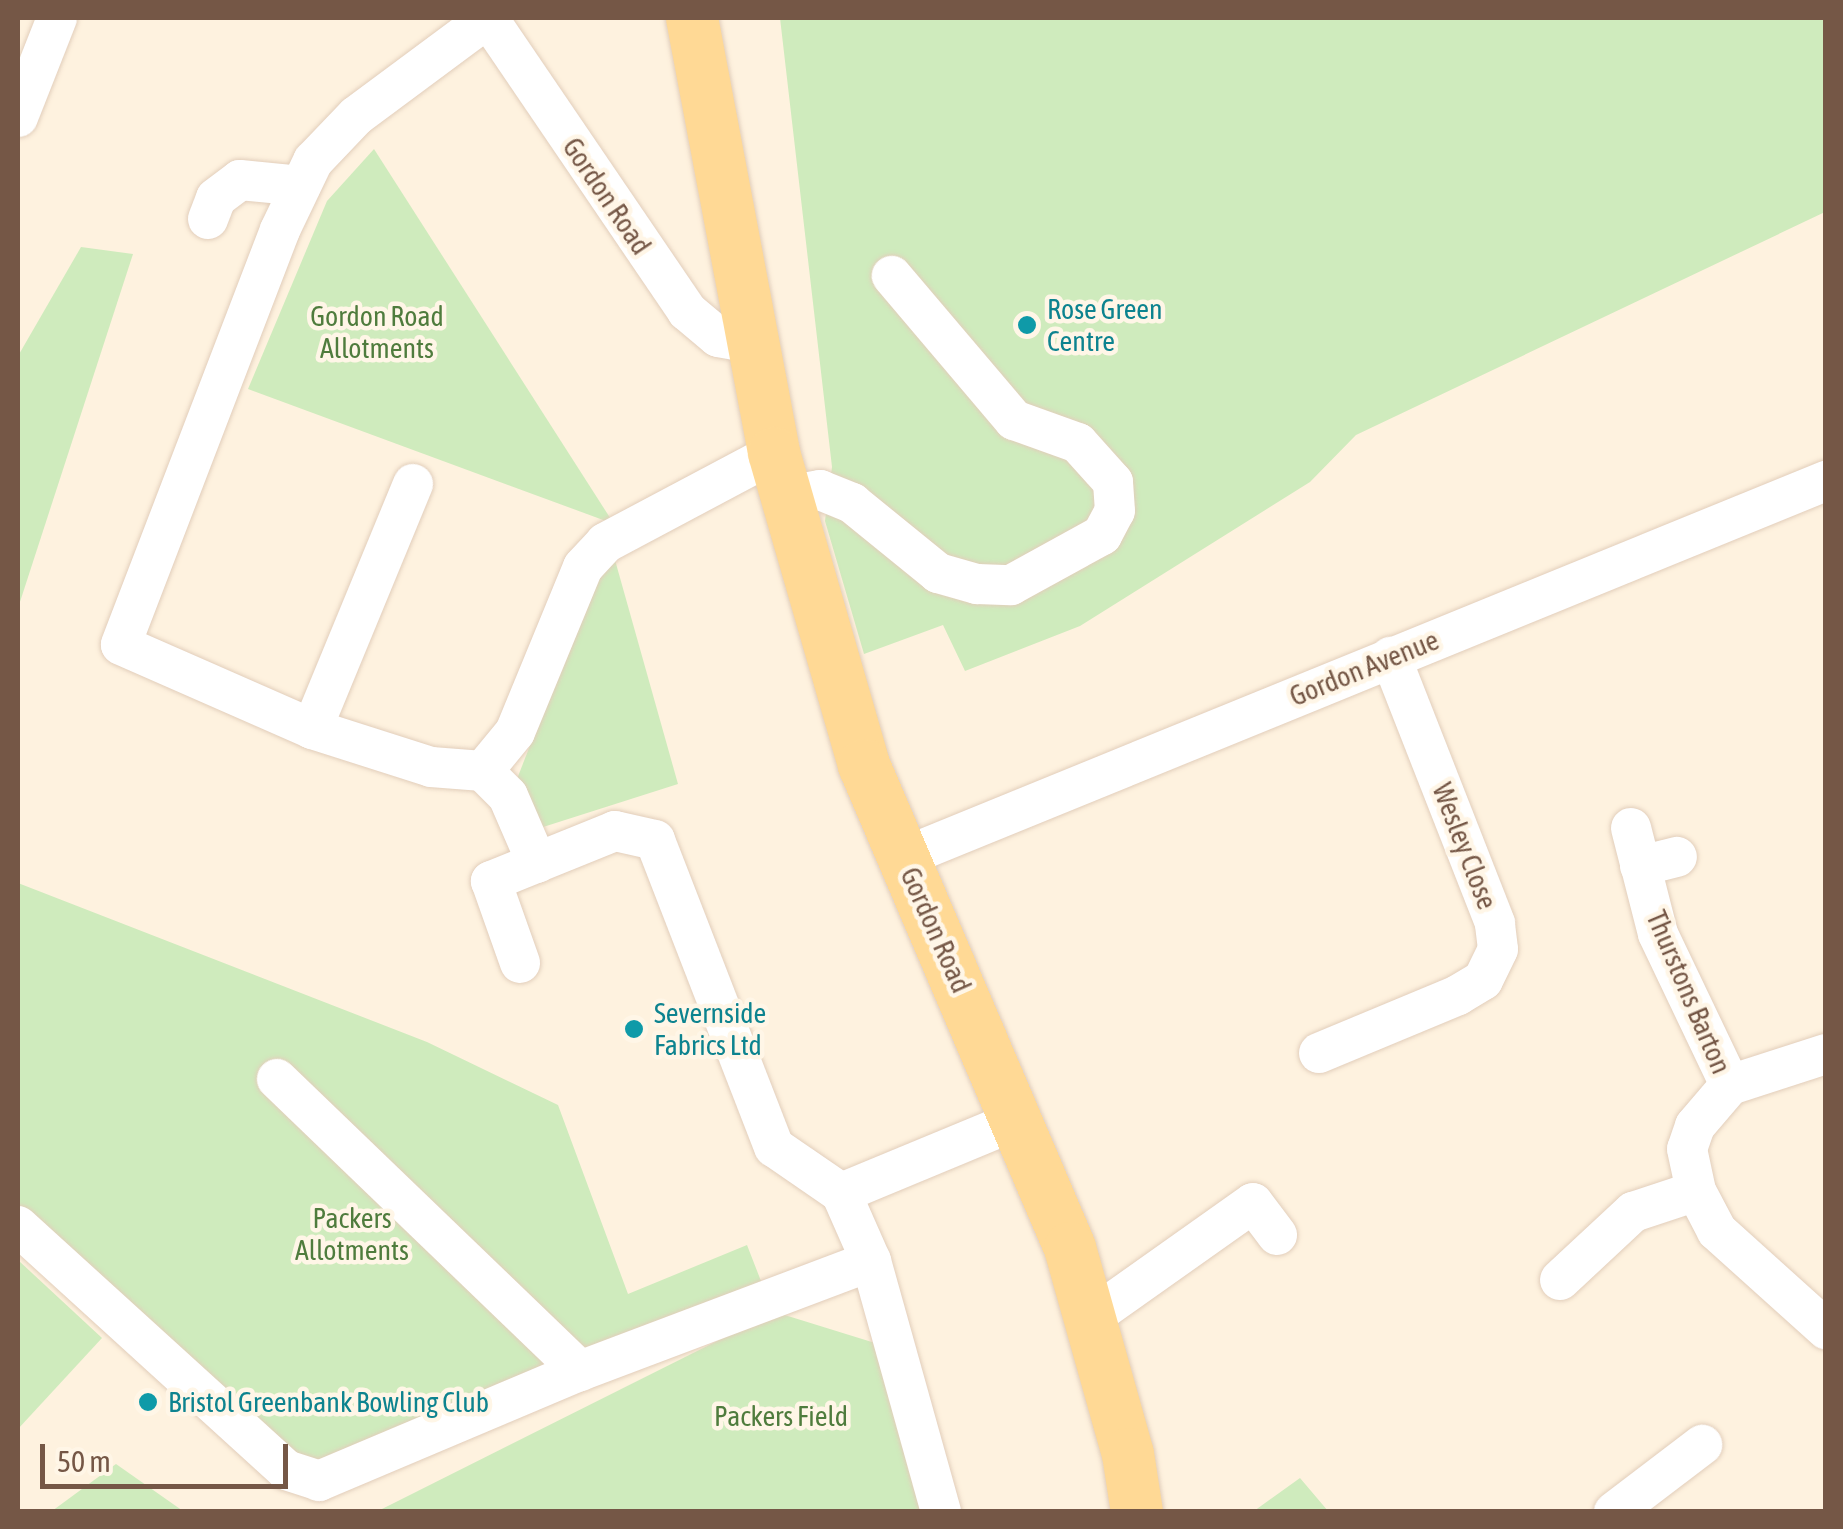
<!DOCTYPE html>
<style>
body{margin:0}
#map{position:relative;width:1843px;height:1529px;overflow:hidden;background:#fef2df;font-family:"Asap Condensed",sans-serif}
div>[style]{position:absolute}
[style*='--x']{left:calc(var(--x)*1px);top:calc(var(--y)*1px);width:calc(var(--w)*1px);rotate:calc(var(--a)*1deg)}
.green>*{inset:0;background:#cfebbd}
.roads{filter:drop-shadow(0 0 2px #e2cebb) drop-shadow(0 0 2px #e2cebb)}
.minor>*{height:40px;margin:-20px;padding:0 20px;transform-origin:20px;border-radius:20px;background:#fff}
.major>*{height:52px;margin:-26px;padding:0 26px;transform-origin:26px;border-radius:26px;background:#ffd995}
.dots>*{width:28px;height:28px;translate:-50% -50%;box-sizing:border-box;border:5px solid #fff6e7;border-radius:50%}
span{translate:-50% -50%;white-space:nowrap;text-align:center;line-height:1.15;-webkit-text-stroke:9px #fff6e7;paint-order:stroke}
.street-label{font-size:28px;color:#755746}
.culture-label{font-size:28px;color:#0d838f}
.left{translate:0 -50%;text-align:left}
.park-label{font-size:28px;color:#4f7c3d}
.frame{position:absolute;inset:0;border:20px solid #755746;pointer-events:none}
.scale{position:absolute;left:40px;top:1444px;width:248px;height:45px;box-sizing:border-box;border:5px solid #755746;border-top:0;padding-left:12px;font-size:30px;line-height:35px;white-space:nowrap;color:#755746;-webkit-text-stroke:8px #fff6e7;paint-order:stroke}
</style>
<div id="map">
<div class="green">
<i style="clip-path:polygon(780px 18px,1825px 18px,1825px 212px,1356px 435px,1310px 482px,1080px 626px,965px 671px,943px 625px,864px 654px,825px 521px,832px 467px)"></i>
<i style="clip-path:polygon(374px 149px,614px 524px,248px 389px,327px 201px)"></i>
<i style="clip-path:polygon(81px 247px,133px 254px,18px 608px,18px 356px)"></i>
<i style="clip-path:polygon(613px 553px,678px 784px,540px 828px,517px 779px,602px 560px)"></i>
<i style="clip-path:polygon(18px 883px,427px 1042px,558px 1105px,628px 1294px,747px 1245px,766px 1294px,316px 1465px,278px 1450px,18px 1242px)"></i>
<i style="clip-path:polygon(18px 1260px,102px 1338px,18px 1429px)"></i>
<i style="clip-path:polygon(775px 1312px,875px 1343px,921px 1512px,376px 1512px)"></i>
<i style="clip-path:polygon(116px 1464px,183px 1511px,52px 1511px)"></i>
<i style="clip-path:polygon(1300px 1478px,1328px 1511px,1253px 1511px,1254px 1511px)"></i>
</div>
<div class="roads">
<div class="minor">
<i style="--x:488;--y:18;--w:164;--a:143.4"></i>
<i style="--x:356;--y:116;--w:62;--a:133.7"></i>
<i style="--x:313;--y:161;--w:76;--a:115.6"></i>
<i style="--x:280;--y:230;--w:444;--a:111"></i>
<i style="--x:121;--y:645;--w:209;--a:23.7"></i>
<i style="--x:312;--y:729;--w:125;--a:17.7"></i>
<i style="--x:431;--y:767;--w:52;--a:4.4"></i>
<i style="--x:483;--y:771;--w:35;--a:45"></i>
<i style="--x:508;--y:796;--w:73;--a:66.6"></i>
<i style="--x:488;--y:18;--w:354;--a:55.8"></i>
<i style="--x:687;--y:311;--w:40;--a:40"></i>
<i style="--x:718;--y:337;--w:35;--a:10"></i>
<i style="--x:18;--y:117;--w:106;--a:-68.5"></i>
<i style="--x:208;--y:219;--w:22;--a:-69"></i>
<i style="--x:216;--y:198;--w:30;--a:-37"></i>
<i style="--x:240;--y:180;--w:61;--a:5.6"></i>
<i style="--x:786;--y:496;--w:35;--a:-10"></i>
<i style="--x:820;--y:490;--w:35;--a:22"></i>
<i style="--x:852;--y:503;--w:111;--a:39.1"></i>
<i style="--x:938;--y:573;--w:41;--a:15.8"></i>
<i style="--x:977;--y:584;--w:34;--a:2"></i>
<i style="--x:1011;--y:585;--w:104;--a:-28.8"></i>
<i style="--x:1102;--y:535;--w:27;--a:-62"></i>
<i style="--x:1115;--y:511;--w:29;--a:-94"></i>
<i style="--x:1113;--y:482;--w:52;--a:-131.9"></i>
<i style="--x:1078;--y:443;--w:68;--a:-160.2"></i>
<i style="--x:1014;--y:420;--w:189;--a:-130.3"></i>
<i style="--x:312;--y:729;--w:265;--a:-67.6"></i>
<i style="--x:483;--y:771;--w:50;--a:-50.6"></i>
<i style="--x:515;--y:732;--w:178;--a:-67.6"></i>
<i style="--x:583;--y:567;--w:33;--a:-47"></i>
<i style="--x:605;--y:543;--w:191;--a:-28"></i>
<i style="--x:1631;--y:828;--w:109;--a:75.7"></i>
<i style="--x:1658;--y:934;--w:167;--a:64.5"></i>
<i style="--x:1730;--y:1085;--w:54;--a:130.5"></i>
<i style="--x:1695;--y:1126;--w:24;--a:109"></i>
<i style="--x:1687;--y:1149;--w:43;--a:77.9"></i>
<i style="--x:1696;--y:1191;--w:45;--a:62.3"></i>
<i style="--x:1717;--y:1231;--w:147;--a:42"></i>
<i style="--x:904;--y:857;--w:996;--a:-22.19"></i>
<i style="--x:1640;--y:866;--w:38;--a:-14"></i>
<i style="--x:1319;--y:1053;--w:151;--a:-22.6"></i>
<i style="--x:1458;--y:995;--w:29;--a:-31"></i>
<i style="--x:1483;--y:980;--w:34;--a:-64"></i>
<i style="--x:1498;--y:949;--w:26;--a:-97"></i>
<i style="--x:1495;--y:923;--w:286;--a:-111.4"></i>
<i style="--x:277;--y:1079;--w:421;--a:43.9"></i>
<i style="--x:1730;--y:1085;--w:101;--a:-17.9"></i>
<i style="--x:841;--y:1193;--w:194;--a:-22.5"></i>
<i style="--x:18;--y:1226;--w:362;--a:42.3"></i>
<i style="--x:286;--y:1470;--w:35;--a:18"></i>
<i style="--x:319;--y:1481;--w:283;--a:-22.9"></i>
<i style="--x:580;--y:1371;--w:311;--a:-20.7"></i>
<i style="--x:871;--y:1261;--w:74;--a:-113.8"></i>
<i style="--x:841;--y:1193;--w:81;--a:-145.5"></i>
<i style="--x:774;--y:1147;--w:329;--a:-111.2"></i>
<i style="--x:655;--y:840;--w:41;--a:-167.3"></i>
<i style="--x:615;--y:831;--w:134;--a:158"></i>
<i style="--x:491;--y:881;--w:87;--a:70.5"></i>
<i style="--x:871;--y:1261;--w:261;--a:74.4"></i>
<i style="--x:1560;--y:1280;--w:100;--a:-43"></i>
<i style="--x:1633;--y:1212;--w:66;--a:-18.4"></i>
<i style="--x:1092;--y:1317;--w:197;--a:-35.3"></i>
<i style="--x:1253;--y:1203;--w:40;--a:53"></i>
<i style="--x:1614;--y:1512;--w:111;--a:-37.3"></i>
</div>
<div class="major">
<i style="--x:692;--y:18;--w:443;--a:79.3"></i>
<i style="--x:774;--y:453;--w:325;--a:73.9"></i>
<i style="--x:864;--y:765;--w:525;--a:66.9"></i>
<i style="--x:1070;--y:1248;--w:214;--a:74.3"></i>
<i style="--x:1128;--y:1454;--w:59;--a:81.2"></i>
</div>
</div>
<div class="dots">
<i style="left:1027px;top:325px;background:#0f9aa8"></i>
<i style="left:634px;top:1029px;background:#0f9aa8"></i>
<i style="left:148px;top:1402px;background:#0f9aa8"></i>
</div>
<div class="street-label">
<span style="left:607px;top:196px;rotate:56deg">Gordon Road</span>
<span style="left:1364px;top:668px;rotate:-22deg">Gordon Avenue</span>
<span style="left:1465px;top:846px;rotate:69deg">Wesley Close</span>
<span style="left:936px;top:930px;rotate:66deg">Gordon Road</span>
<span style="left:1689px;top:992px;rotate:67deg">Thurstons Barton</span>
</div>
<div class="culture-label">
<span class="left" style="left:1047px;top:325px">Rose Green<br>Centre</span>
<span class="left" style="left:654px;top:1029px">Severnside<br>Fabrics Ltd</span>
<span class="left" style="left:168px;top:1402px">Bristol Greenbank Bowling Club</span>
</div>
<div class="park-label">
<span style="left:377px;top:332px">Gordon Road<br>Allotments</span>
<span style="left:352px;top:1234px">Packers<br>Allotments</span>
<span style="left:781px;top:1416px">Packers Field</span>
</div>
<div class="frame"></div>
<div class="scale">50 m</div>
</div>
